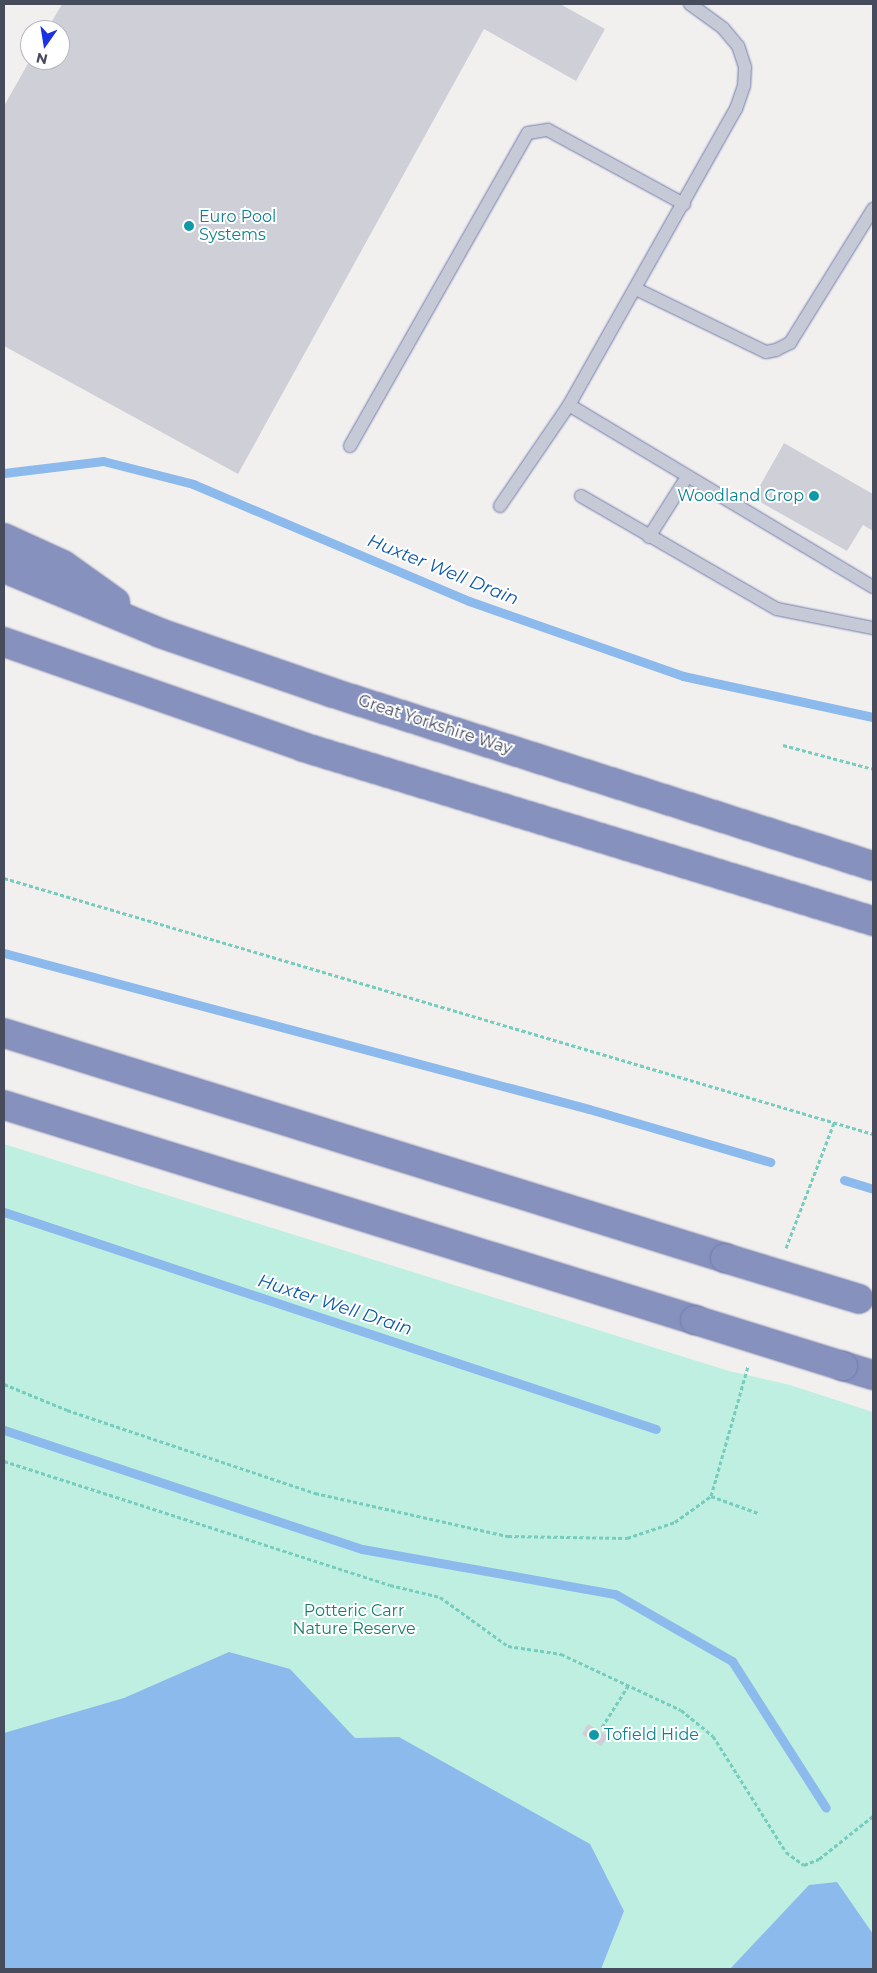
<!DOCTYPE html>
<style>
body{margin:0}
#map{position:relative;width:877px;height:1973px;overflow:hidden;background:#f2f0ef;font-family:Montserrat,sans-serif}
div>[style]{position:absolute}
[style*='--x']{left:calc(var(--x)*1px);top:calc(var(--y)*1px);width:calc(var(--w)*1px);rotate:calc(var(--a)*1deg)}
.green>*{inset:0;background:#beefe0}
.water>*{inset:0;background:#8cbaec}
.stream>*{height:9px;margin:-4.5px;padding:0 4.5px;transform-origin:4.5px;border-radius:4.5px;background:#8cbaec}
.building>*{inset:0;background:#cfd0d7;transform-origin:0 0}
.path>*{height:3px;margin-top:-1.5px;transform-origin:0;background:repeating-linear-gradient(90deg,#76cdbd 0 4px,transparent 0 6.5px)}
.roads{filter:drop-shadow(0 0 1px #737caa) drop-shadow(0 0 1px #737caa)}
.lane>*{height:12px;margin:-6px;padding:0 6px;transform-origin:6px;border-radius:6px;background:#c6cad6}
.highway>*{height:28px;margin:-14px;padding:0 14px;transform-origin:14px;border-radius:14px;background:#8791be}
.bridges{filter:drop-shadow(0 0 1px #737caa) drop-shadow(0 0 1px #737caa)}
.highway-bridge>*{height:28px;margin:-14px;padding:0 14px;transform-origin:14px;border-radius:14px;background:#8791be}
.dots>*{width:14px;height:14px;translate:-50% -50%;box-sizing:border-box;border:2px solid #fff;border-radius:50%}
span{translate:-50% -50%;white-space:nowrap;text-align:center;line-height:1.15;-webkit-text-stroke:4px #fff;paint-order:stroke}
.culture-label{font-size:16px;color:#0d838f}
.left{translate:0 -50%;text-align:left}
.right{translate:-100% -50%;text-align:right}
.street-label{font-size:16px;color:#474c5d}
.park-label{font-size:16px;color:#177f6b}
.water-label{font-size:18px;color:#0d59ab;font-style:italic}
.frame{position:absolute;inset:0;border:5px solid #474c5d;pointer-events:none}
.north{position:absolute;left:20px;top:20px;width:50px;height:50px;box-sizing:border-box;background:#fff;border:1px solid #b5b7be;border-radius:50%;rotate:193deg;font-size:14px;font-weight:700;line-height:20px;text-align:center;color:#474c5d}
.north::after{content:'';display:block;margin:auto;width:18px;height:22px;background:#1a33e2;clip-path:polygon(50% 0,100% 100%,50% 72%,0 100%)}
</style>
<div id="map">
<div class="green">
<i style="clip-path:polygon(4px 1144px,729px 1371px,790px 1385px,873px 1412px,873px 1969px,4px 1969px)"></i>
</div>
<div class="water">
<i style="clip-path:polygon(229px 1652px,290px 1669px,355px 1738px,399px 1737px,590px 1844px,624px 1911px,601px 1969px,4px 1969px,4px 1733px,124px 1698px)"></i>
<i style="clip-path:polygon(837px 1882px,873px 1934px,873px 1969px,730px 1969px,809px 1885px)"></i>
</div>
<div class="stream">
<i style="--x:4;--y:473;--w:100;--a:-6.9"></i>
<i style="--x:103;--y:461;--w:93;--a:14.3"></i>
<i style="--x:193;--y:484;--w:300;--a:23"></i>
<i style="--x:469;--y:601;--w:227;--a:19.3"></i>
<i style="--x:683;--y:676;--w:194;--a:12.2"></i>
<i style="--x:4;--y:953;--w:605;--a:14.93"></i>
<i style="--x:589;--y:1109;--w:189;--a:16.3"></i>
<i style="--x:844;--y:1180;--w:30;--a:17"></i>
<i style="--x:4;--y:1212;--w:687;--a:18.41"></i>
<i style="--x:4;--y:1430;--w:377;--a:18.4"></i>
<i style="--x:362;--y:1549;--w:257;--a:10.1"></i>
<i style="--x:615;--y:1594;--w:135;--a:29.8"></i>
<i style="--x:732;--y:1661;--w:174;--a:57.4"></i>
</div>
<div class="building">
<i style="clip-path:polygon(62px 4px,560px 4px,605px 29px,576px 81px,484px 29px,238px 474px,4px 346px,4px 106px,30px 60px,60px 60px,60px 30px,47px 30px)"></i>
<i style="clip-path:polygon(784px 443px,873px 494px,873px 531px,863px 525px,847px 551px,753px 498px)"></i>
<i style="left:588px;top:1724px;width:23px;height:12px;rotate:31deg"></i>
</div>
<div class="path">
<i style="--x:783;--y:745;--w:93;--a:14.9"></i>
<i style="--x:4;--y:878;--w:906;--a:16.41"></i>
<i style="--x:786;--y:1248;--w:134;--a:-69"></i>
<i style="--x:4;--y:1384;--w:68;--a:22.4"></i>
<i style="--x:67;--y:1410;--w:262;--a:18.5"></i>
<i style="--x:315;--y:1493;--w:198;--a:12.6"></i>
<i style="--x:508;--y:1536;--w:119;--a:1"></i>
<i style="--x:627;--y:1538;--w:51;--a:-18.4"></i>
<i style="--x:675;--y:1522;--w:44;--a:-35.8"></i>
<i style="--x:711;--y:1496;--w:135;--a:-74.1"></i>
<i style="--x:4;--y:1461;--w:405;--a:17.8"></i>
<i style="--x:390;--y:1585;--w:51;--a:13.5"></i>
<i style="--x:440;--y:1597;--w:84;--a:35.8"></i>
<i style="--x:508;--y:1646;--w:54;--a:8.6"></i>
<i style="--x:561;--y:1654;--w:132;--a:25"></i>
<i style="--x:681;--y:1710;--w:41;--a:39.1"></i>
<i style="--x:713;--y:1736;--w:137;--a:57.8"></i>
<i style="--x:786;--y:1852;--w:22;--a:36"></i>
<i style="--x:804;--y:1865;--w:16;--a:-22"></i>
<i style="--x:819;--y:1859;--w:69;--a:-38.5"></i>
<i style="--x:711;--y:1496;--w:50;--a:19.9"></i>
<i style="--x:602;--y:1727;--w:49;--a:-57.6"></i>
</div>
<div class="roads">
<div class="lane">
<i style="--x:636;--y:289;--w:144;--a:25.9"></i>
<i style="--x:766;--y:352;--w:10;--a:-11"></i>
<i style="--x:776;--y:350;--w:16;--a:-27"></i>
<i style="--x:790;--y:343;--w:158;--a:-58.2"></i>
<i style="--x:569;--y:405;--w:354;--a:30.9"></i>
<i style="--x:350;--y:446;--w:360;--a:-60.4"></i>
<i style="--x:528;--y:133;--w:20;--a:-9"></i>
<i style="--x:548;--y:130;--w:155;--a:28.6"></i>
<i style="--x:581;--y:496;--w:226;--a:30"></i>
<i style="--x:777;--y:609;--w:98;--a:11.2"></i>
<i style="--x:500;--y:506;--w:122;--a:-55.7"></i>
<i style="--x:569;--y:405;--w:340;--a:-60.6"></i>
<i style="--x:736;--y:109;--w:24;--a:-71"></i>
<i style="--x:744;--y:86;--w:19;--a:-87"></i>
<i style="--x:745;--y:67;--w:22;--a:-108"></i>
<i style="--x:738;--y:46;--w:23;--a:-130"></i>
<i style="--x:723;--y:28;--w:41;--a:-144"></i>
<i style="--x:649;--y:537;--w:71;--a:-57.7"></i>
</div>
<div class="highway">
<i style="--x:4;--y:538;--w:65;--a:24.6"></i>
<i style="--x:63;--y:565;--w:64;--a:35.4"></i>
<i style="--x:4;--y:568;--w:169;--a:22.6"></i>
<i style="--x:160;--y:633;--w:180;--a:19.1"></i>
<i style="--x:330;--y:692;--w:570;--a:17.77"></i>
<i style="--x:4;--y:642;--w:317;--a:19.3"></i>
<i style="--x:303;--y:747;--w:596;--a:16.98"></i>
<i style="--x:4;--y:1033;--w:755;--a:17.33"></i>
<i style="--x:4;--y:1105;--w:724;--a:17.28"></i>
<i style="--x:843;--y:1366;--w:31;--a:17"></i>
</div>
</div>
<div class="bridges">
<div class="highway-bridge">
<i style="--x:725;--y:1258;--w:140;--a:17"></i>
<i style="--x:695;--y:1320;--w:155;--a:17.3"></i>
</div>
</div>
<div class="dots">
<i style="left:189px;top:226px;background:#0f9aa8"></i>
<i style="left:814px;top:496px;background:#0f9aa8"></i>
<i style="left:594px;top:1735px;background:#0f9aa8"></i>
</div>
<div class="culture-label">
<span class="left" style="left:199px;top:226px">Euro Pool<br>Systems</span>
<span class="right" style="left:804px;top:496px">Woodland Grop</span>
<span class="left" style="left:604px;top:1735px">Tofield Hide</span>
</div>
<div class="street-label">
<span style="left:435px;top:725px;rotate:18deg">Great Yorkshire Way</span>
</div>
<div class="park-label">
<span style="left:354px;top:1620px">Potteric Carr<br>Nature Reserve</span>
</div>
<div class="water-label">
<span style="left:443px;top:570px;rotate:22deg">Huxter Well Drain</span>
<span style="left:335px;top:1305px;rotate:18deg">Huxter Well Drain</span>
</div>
<div class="frame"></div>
<div class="north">N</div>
</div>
